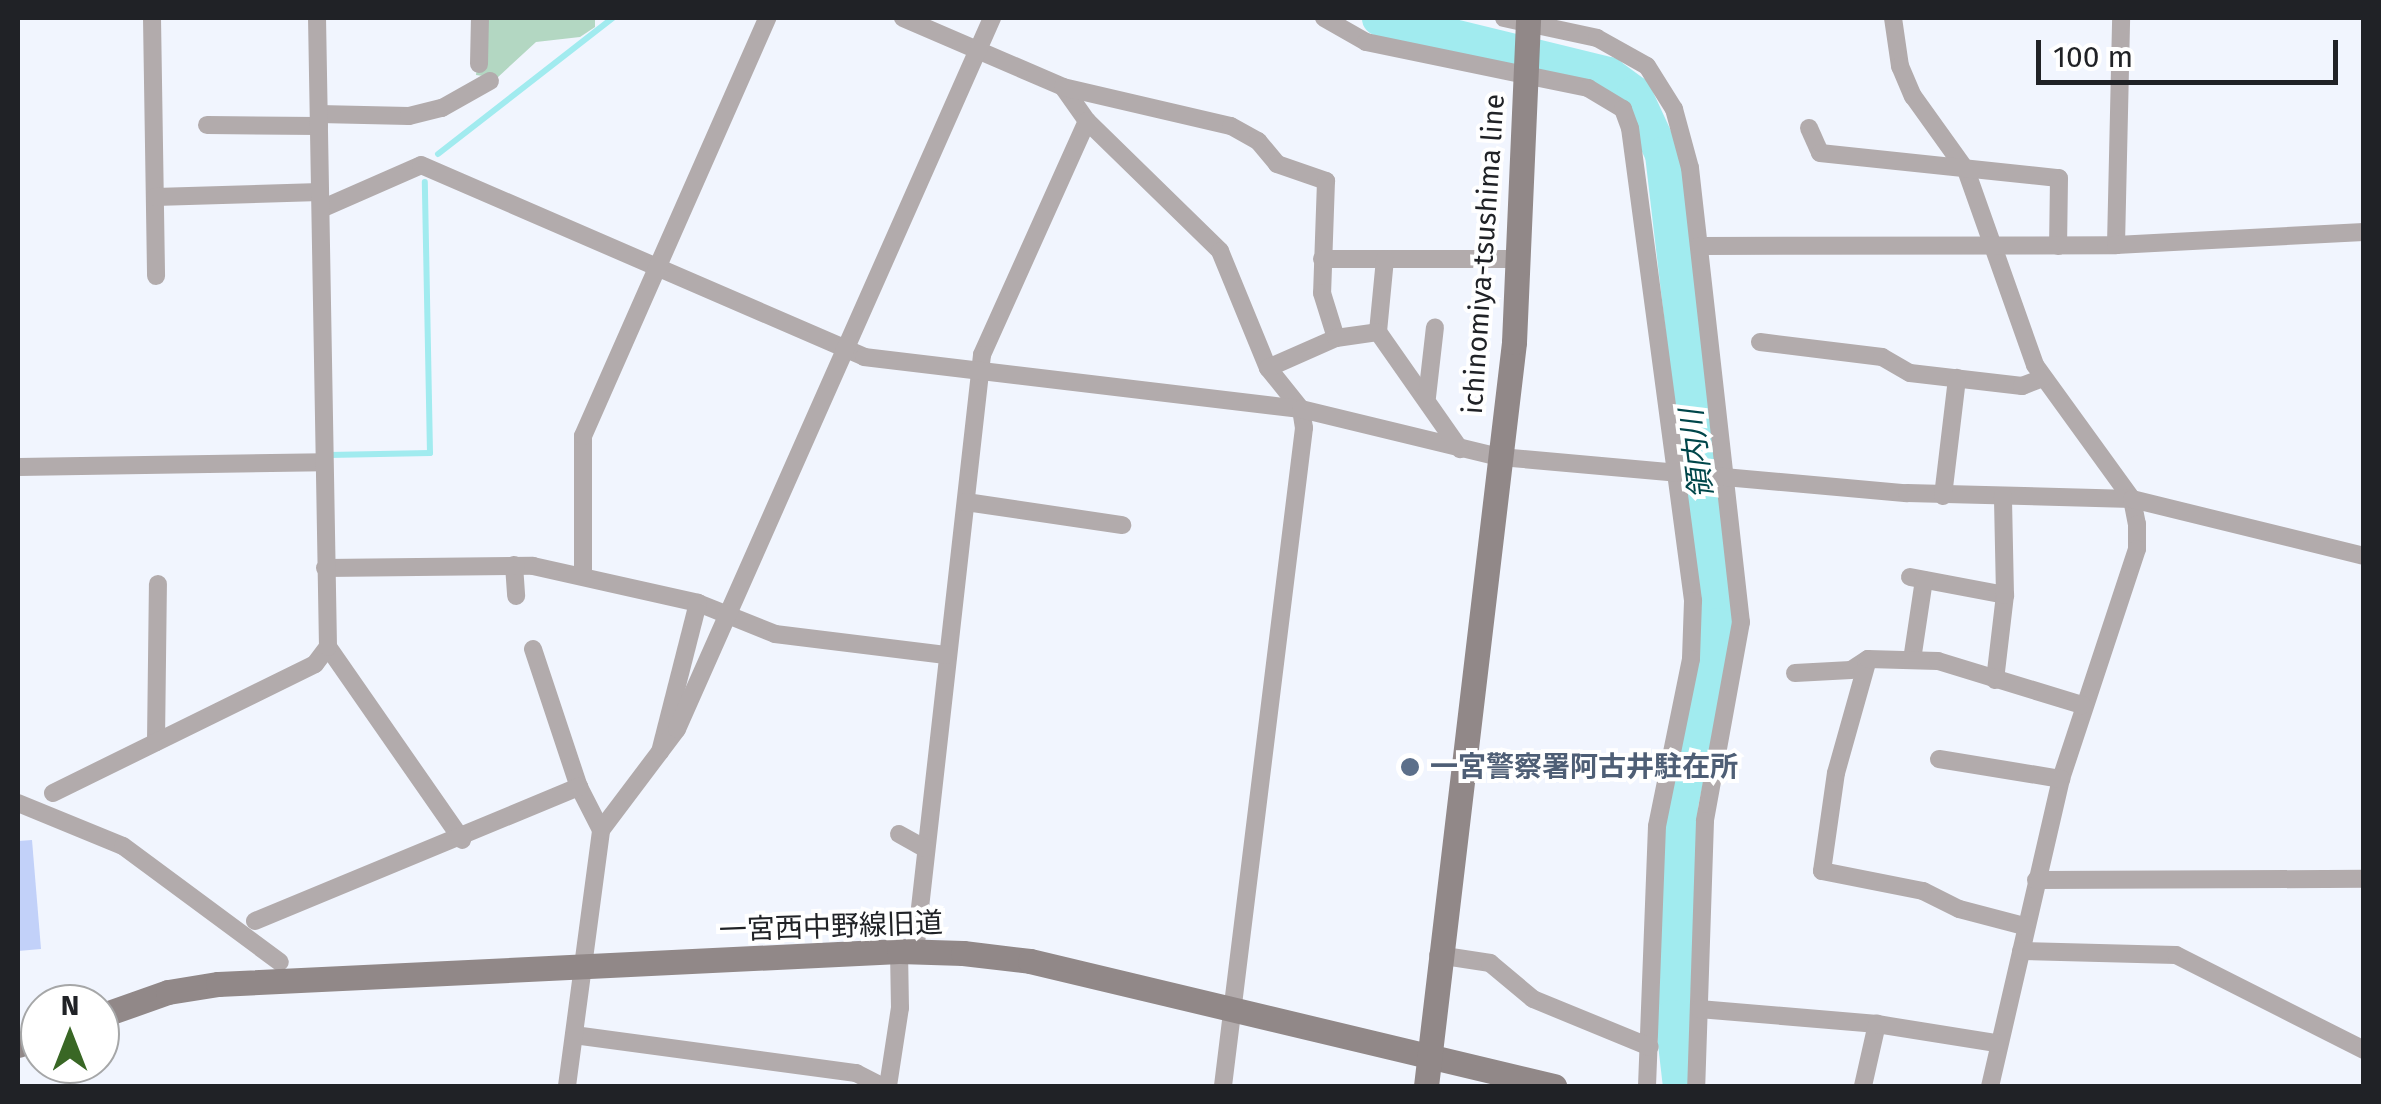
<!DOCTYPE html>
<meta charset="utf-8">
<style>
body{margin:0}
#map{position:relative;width:2381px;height:1104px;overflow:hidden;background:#f1f5fe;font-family:"Fira Sans","Noto Sans JP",sans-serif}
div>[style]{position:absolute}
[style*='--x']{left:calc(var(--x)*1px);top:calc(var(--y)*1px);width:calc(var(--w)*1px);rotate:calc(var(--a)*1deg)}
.green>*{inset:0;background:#b3d7c2}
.stream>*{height:6px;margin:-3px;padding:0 3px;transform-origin:3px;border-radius:3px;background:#a1ebef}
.river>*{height:35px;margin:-17.5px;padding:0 17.5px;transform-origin:17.5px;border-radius:17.5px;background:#a1ebef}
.building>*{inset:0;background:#c2d1f9}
.street>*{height:18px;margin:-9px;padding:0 9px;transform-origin:9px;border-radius:9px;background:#b2abac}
.secondary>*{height:25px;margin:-12.5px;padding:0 12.5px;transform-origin:12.5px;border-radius:12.5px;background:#918888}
.dots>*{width:28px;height:28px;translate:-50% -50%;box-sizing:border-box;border:5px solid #fff;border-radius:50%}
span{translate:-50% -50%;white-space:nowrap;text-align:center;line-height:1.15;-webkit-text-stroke:8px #fff;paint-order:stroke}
.street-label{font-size:28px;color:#202226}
.service-label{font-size:28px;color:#4e5e75;font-weight:700}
.left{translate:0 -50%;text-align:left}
.water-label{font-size:30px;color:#00464a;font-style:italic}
.frame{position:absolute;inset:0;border:20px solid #202226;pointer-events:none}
.north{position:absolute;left:20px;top:984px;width:100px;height:100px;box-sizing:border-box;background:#fff;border:2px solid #a6a7a8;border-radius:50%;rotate:0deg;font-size:28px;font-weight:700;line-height:40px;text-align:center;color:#202226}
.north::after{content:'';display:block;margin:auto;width:35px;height:45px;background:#396725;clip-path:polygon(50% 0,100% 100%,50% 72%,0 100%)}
.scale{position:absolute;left:2036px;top:40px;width:302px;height:45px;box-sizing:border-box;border:5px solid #202226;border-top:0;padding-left:12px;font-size:30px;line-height:35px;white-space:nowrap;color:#202226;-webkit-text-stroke:8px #fff;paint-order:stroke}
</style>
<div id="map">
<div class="green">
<i style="clip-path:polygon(482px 18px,595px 18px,595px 27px,580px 37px,536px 42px,497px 78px,476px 75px)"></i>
</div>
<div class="stream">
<i style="--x:438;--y:154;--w:222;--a:-37.9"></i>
<i style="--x:329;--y:455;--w:101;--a:-1.1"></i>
<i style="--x:430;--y:453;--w:271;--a:-91.1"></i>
</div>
<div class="river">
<i style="--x:1379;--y:18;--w:236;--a:13.7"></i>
<i style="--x:1608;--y:74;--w:32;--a:36"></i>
<i style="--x:1634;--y:93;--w:67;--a:65.3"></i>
<i style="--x:1662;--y:154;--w:474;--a:83.3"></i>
<i style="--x:1717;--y:625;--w:185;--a:101.6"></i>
<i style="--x:1680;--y:806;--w:211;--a:92.2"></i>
<i style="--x:1672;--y:1017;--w:69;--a:83.4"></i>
</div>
<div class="building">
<i style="clip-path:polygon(32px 840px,41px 949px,18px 951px,18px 841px)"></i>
</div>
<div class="street">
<i style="--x:152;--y:18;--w:258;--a:89.1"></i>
<i style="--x:903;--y:18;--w:174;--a:23.3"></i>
<i style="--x:1063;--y:87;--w:42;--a:54.8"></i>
<i style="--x:1087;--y:121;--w:256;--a:114.2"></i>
<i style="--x:982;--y:355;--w:601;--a:96.4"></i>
<i style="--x:1324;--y:18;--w:48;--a:29.7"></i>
<i style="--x:1366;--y:42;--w:227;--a:11.7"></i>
<i style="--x:1588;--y:88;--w:41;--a:31"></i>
<i style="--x:1623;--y:109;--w:20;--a:70"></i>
<i style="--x:1630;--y:128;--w:477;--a:82.4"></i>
<i style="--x:1693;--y:601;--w:58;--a:92"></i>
<i style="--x:1691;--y:659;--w:170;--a:101.5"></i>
<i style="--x:1657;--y:826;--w:260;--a:92.2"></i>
<i style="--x:1504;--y:18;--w:95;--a:12.1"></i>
<i style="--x:1597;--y:38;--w:57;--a:29.2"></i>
<i style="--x:1647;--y:66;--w:51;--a:57.9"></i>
<i style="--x:1674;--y:109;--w:61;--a:74.8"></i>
<i style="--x:1690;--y:168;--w:457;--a:83.6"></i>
<i style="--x:1741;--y:622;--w:202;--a:100.3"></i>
<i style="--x:1705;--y:821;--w:265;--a:91.9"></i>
<i style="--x:1893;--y:18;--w:49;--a:81.7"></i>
<i style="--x:1900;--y:66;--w:33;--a:67"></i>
<i style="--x:1913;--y:96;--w:91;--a:54.4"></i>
<i style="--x:1966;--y:170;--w:207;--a:70.5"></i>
<i style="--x:2035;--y:365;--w:165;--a:54.1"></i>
<i style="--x:2132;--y:499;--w:25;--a:79"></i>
<i style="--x:2137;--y:524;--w:25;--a:90"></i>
<i style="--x:2137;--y:549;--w:242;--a:108.3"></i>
<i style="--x:2061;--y:779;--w:315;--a:103"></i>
<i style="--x:479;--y:64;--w:46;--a:-88.8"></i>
<i style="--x:1063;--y:87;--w:172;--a:13.1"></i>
<i style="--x:1231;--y:126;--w:31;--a:29"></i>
<i style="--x:1258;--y:141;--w:30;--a:50"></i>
<i style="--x:1277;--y:164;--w:52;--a:19.1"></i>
<i style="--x:1326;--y:181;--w:112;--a:92"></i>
<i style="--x:1322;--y:293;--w:47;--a:72.7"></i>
<i style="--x:319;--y:114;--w:90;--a:1.3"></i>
<i style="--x:409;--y:116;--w:34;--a:-14"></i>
<i style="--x:442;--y:108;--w:55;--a:-29.4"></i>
<i style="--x:1087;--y:121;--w:186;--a:44.3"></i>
<i style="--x:1220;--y:251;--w:126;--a:67.7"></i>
<i style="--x:1268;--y:368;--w:53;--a:51.2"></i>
<i style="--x:1301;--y:409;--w:19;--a:81"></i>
<i style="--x:1304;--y:428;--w:663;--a:97.02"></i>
<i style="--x:207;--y:125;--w:112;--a:0.5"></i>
<i style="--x:1809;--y:128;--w:27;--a:66"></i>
<i style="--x:1820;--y:153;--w:240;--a:6"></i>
<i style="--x:2059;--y:178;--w:68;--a:90.8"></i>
<i style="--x:155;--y:197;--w:165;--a:-1.7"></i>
<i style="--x:321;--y:209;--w:109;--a:-23.7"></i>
<i style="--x:421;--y:165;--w:483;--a:23.4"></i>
<i style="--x:864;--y:357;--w:440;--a:6.8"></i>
<i style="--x:1301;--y:409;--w:205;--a:13.6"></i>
<i style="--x:1500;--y:457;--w:409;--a:5.1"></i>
<i style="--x:1907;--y:493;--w:225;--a:1.5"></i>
<i style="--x:2132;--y:499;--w:239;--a:13.8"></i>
<i style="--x:2116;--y:245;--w:227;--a:-88.7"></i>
<i style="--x:1699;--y:246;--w:417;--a:-0.1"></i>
<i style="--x:2116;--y:245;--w:248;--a:-3"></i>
<i style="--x:1322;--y:259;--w:195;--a:0"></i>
<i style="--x:1385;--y:259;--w:73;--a:95.5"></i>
<i style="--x:1378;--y:332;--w:143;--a:55"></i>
<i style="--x:1760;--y:342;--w:123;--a:7"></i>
<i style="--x:1882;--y:357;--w:32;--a:30"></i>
<i style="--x:1910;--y:373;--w:113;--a:6.6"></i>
<i style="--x:2022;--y:386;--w:22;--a:-21"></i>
<i style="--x:1268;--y:368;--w:74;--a:-23.8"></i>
<i style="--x:1336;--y:338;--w:42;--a:-8.1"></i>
<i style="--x:1427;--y:397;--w:70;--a:-83.5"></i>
<i style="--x:18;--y:467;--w:305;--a:-0.9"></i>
<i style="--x:1943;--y:496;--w:119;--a:-83.2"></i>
<i style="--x:966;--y:502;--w:158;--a:8.4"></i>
<i style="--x:514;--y:565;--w:31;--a:86"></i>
<i style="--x:325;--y:568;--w:208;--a:-0.6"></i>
<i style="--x:533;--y:566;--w:169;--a:12.6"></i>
<i style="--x:698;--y:603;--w:83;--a:21.9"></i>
<i style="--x:775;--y:634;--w:172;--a:7"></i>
<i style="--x:583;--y:574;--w:138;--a:-90"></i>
<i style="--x:583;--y:436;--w:457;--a:-66.2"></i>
<i style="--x:1910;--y:577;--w:97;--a:10.7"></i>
<i style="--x:328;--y:647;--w:235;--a:55.2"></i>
<i style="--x:533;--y:649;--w:145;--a:71.6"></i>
<i style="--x:579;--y:787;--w:48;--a:62.9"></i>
<i style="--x:1912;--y:660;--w:81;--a:-81.5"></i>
<i style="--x:1795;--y:673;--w:56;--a:-3.1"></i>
<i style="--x:1851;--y:670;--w:20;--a:-33"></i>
<i style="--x:1995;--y:680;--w:86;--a:-83.3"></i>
<i style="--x:2005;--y:595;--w:99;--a:-91.2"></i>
<i style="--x:156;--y:742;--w:158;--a:-89.3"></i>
<i style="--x:660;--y:752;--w:154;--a:-75.7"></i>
<i style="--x:1939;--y:759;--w:124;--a:9.3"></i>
<i style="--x:53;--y:793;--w:292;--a:-26.2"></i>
<i style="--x:315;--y:664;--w:21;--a:-53"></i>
<i style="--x:328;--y:647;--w:629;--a:-91"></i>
<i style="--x:18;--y:803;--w:113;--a:22.3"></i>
<i style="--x:123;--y:846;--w:195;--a:36.5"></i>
<i style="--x:899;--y:834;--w:29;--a:29"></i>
<i style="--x:2036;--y:880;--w:328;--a:-0.2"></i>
<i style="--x:255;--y:921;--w:351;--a:-22.5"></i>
<i style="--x:2024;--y:926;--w:67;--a:-165.3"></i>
<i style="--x:1959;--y:909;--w:40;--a:-153.4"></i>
<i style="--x:1923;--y:891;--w:103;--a:-168.8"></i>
<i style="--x:1822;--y:871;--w:99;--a:-81.9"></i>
<i style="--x:1836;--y:773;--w:118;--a:-74.3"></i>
<i style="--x:1868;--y:659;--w:70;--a:1.6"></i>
<i style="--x:1938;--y:661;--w:151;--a:17"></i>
<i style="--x:2021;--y:951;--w:155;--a:1.5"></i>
<i style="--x:2176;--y:955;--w:211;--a:26.8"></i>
<i style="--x:1438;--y:955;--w:53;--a:8.7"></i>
<i style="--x:1490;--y:963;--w:56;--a:39.9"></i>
<i style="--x:1533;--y:999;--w:126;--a:22.3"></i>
<i style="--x:1699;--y:1009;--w:179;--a:4.8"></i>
<i style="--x:574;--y:1035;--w:285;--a:7.7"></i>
<i style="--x:856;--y:1073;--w:28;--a:27"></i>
<i style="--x:567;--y:1086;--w:258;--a:-82.4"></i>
<i style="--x:601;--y:830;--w:126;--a:-53"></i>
<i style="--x:677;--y:729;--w:778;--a:-66.1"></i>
<i style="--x:888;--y:1086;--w:79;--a:-81.3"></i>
<i style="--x:900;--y:1008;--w:57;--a:-91"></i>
<i style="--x:1863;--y:1086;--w:64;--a:-77.3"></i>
<i style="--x:1877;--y:1024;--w:121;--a:9.1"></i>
</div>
<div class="secondary">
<i style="--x:100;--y:1016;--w:72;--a:-19.4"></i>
<i style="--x:168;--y:992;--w:51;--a:-9.1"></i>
<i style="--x:218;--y:984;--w:682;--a:-2.77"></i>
<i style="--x:899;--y:951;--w:64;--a:1.8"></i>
<i style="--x:963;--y:953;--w:67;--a:6.8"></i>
<i style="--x:1030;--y:961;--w:539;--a:13.42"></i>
<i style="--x:18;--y:1045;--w:23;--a:-20"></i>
<i style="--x:1426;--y:1086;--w:749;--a:-83.25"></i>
<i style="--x:1514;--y:342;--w:324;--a:-87.5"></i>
</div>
<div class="dots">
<i style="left:1410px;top:767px;background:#5c6f8a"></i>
</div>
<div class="street-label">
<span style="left:1484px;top:254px;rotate:-86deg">ichinomiya-tsushima line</span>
<span style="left:831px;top:927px;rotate:-2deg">一宮西中野線旧道</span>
</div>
<div class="service-label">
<span class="left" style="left:1430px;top:767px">一宮警察署阿古井駐在所</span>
</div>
<div class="water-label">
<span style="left:1697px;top:454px;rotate:-97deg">領内川</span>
</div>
<div class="frame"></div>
<div class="north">N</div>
<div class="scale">100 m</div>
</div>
